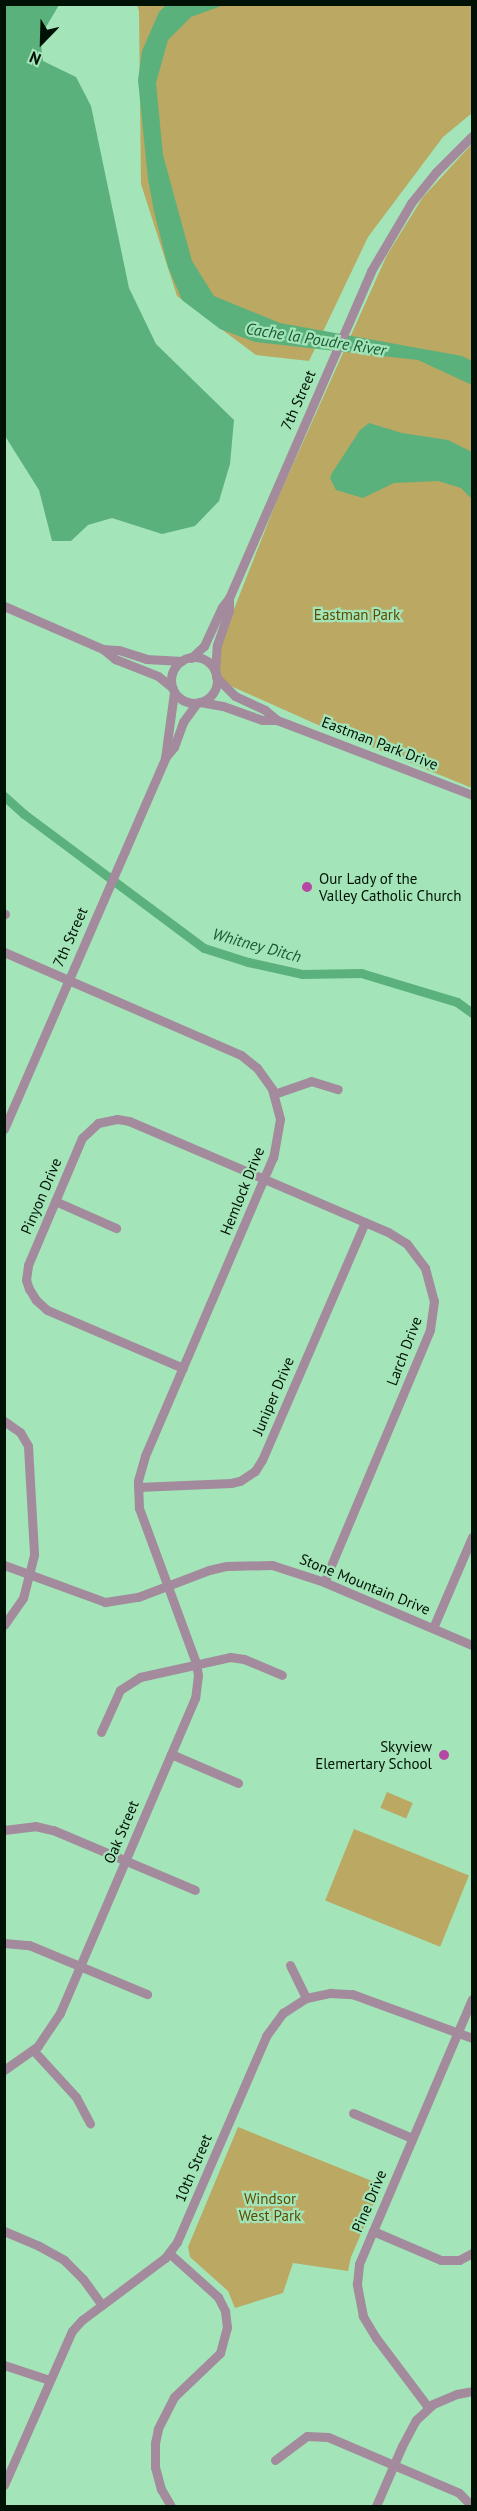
<!DOCTYPE html>
<style>
body{margin:0}
#map{position:relative;width:477px;height:2511px;overflow:hidden;background:#a3e4b8;font-family:"PT Sans",sans-serif}
div>[style]{position:absolute}
[style*='--x']{left:calc(var(--x)*1px);top:calc(var(--y)*1px);width:calc(var(--w)*1px);rotate:calc(var(--a)*1deg)}
.green>*{inset:0;background:#bba862;transform-origin:0 0}
.water>*{inset:0;background:#5bb17c}
.canal>*{height:9px;margin:-4.5px;padding:0 4.5px;transform-origin:4.5px;border-radius:4.5px;background:#5bb17c}
.minor>*{height:9px;margin:-4.5px;padding:0 4.5px;transform-origin:4.5px;border-radius:4.5px;background:#a38a9d}
.minor>.ring{margin:-4.5px;padding:0;box-sizing:content-box;background:none;border:9px solid #a38a9d;border-radius:50%}
.dots>*{width:16px;height:16px;translate:-50% -50%;box-sizing:border-box;border:3px solid #a3e4b8;border-radius:50%}
span{translate:-50% -50%;white-space:nowrap;text-align:center;line-height:1.15;-webkit-text-stroke:4.5px #a3e4b8;paint-order:stroke}
.street-label{font-size:15px;color:#001205}
.park-label{font-size:15px;color:#5d4c00}
.poi-label{font-size:15px;color:#001205}
.left{translate:0 -50%;text-align:left}
.right{translate:-100% -50%;text-align:right}
.water-label{font-size:16px;color:#185834;font-style:italic}
.frame{position:absolute;inset:0;border:6px solid #001205;pointer-events:none}
.north{position:absolute;left:12px;top:12px;width:60px;height:60px;-webkit-text-stroke:4px #a3e4b8;paint-order:stroke;rotate:203deg;font-size:16px;font-weight:700;line-height:24px;text-align:center;color:#001205}
.north::after{content:'';display:block;margin:auto;width:21px;height:27px;background:#001205;clip-path:polygon(50% 0,100% 100%,50% 72%,0 100%)}
</style>
<div id="map">
<div class="green">
<i style="clip-path:polygon(137px 5px,472px 5px,472px 113px,443px 137px,368px 237px,309px 361px,256px 355px,177px 296px,141px 184px,139px 11px)"></i>
<i style="clip-path:polygon(472px 144px,472px 788px,327px 729px,213px 678px,210px 670px,277px 500px,387px 255px,423px 197px)"></i>
<i style="left:387px;top:1792px;width:28px;height:17px;rotate:23deg"></i>
<i style="left:354px;top:1829px;width:124px;height:77px;rotate:22deg"></i>
<i style="clip-path:polygon(238px 2127px,382px 2185px,351px 2257px,348px 2271px,293px 2263px,283px 2293px,235px 2308px,228px 2291px,190px 2257px,188px 2247px)"></i>
</div>
<div class="water">
<i style="clip-path:polygon(5px 4px,59px 5px,40px 37px,43px 61px,76px 77px,91px 106px,129px 288px,156px 344px,234px 420px,230px 464px,219px 501px,195px 526px,162px 534px,112px 518px,88px 525px,71px 541px,52px 541px,39px 490px,5px 436px)"></i>
<i style="clip-path:polygon(166px 5px,224px 5px,191px 17px,168px 40px,156px 83px,163px 155px,192px 261px,214px 296px,280px 323px,462px 356px,472px 361px,472px 385px,418px 360px,255px 342px,220px 329px,182px 300px,168px 267px,154px 211px,148px 179px,138px 80px,142px 51px,159px 12px)"></i>
<i style="clip-path:polygon(369px 423px,402px 433px,448px 440px,472px 452px,472px 499px,461px 488px,438px 481px,394px 483px,363px 498px,336px 490px,330px 478px,332px 473px,360px 430px)"></i>
</div>
<div class="canal">
<i style="--x:4;--y:796;--w:27;--a:42"></i>
<i style="--x:24;--y:814;--w:224;--a:36.7"></i>
<i style="--x:204;--y:948;--w:46;--a:17.7"></i>
<i style="--x:248;--y:962;--w:55;--a:12.5"></i>
<i style="--x:302;--y:974;--w:59;--a:-1"></i>
<i style="--x:361;--y:973;--w:100;--a:16.8"></i>
<i style="--x:457;--y:1002;--w:19;--a:36"></i>
</div>
<div class="minor">
<i style="--x:4;--y:606;--w:108;--a:23.5"></i>
<i style="--x:103;--y:649;--w:16;--a:40"></i>
<i style="--x:115;--y:659;--w:46;--a:21.6"></i>
<i style="--x:158;--y:676;--w:19;--a:39"></i>
<i style="--x:103;--y:649;--w:16;--a:4"></i>
<i style="--x:119;--y:650;--w:28;--a:18"></i>
<i style="--x:146;--y:659;--w:36;--a:3"></i>
<i class="ring" style="left:171px;top:657px;width:37px;height:37px"></i>
<i style="--x:191;--y:658;--w:18;--a:-43"></i>
<i style="--x:204;--y:646;--w:43;--a:-65.2"></i>
<i style="--x:222;--y:607;--w:11;--a:-52"></i>
<i style="--x:229;--y:598;--w:357;--a:-66.5"></i>
<i style="--x:371;--y:271;--w:79;--a:-59.5"></i>
<i style="--x:411;--y:203;--w:40;--a:-51"></i>
<i style="--x:436;--y:172;--w:51;--a:-45"></i>
<i style="--x:215;--y:671;--w:26;--a:-86"></i>
<i style="--x:217;--y:645;--w:37;--a:-71"></i>
<i style="--x:229;--y:610;--w:12;--a:-90"></i>
<i style="--x:216;--y:677;--w:27;--a:45"></i>
<i style="--x:235;--y:696;--w:33;--a:25"></i>
<i style="--x:265;--y:710;--w:16;--a:40"></i>
<i style="--x:277;--y:720;--w:209;--a:21"></i>
<i style="--x:200;--y:702;--w:23;--a:10"></i>
<i style="--x:223;--y:706;--w:41;--a:19.7"></i>
<i style="--x:262;--y:720;--w:15;--a:0"></i>
<i style="--x:165;--y:758;--w:67;--a:-82.2"></i>
<i style="--x:4;--y:914;--w:1;--a:0"></i>
<i style="--x:4;--y:952;--w:258;--a:23.5"></i>
<i style="--x:241;--y:1055;--w:21;--a:39"></i>
<i style="--x:257;--y:1068;--w:26;--a:54"></i>
<i style="--x:272;--y:1089;--w:31;--a:75"></i>
<i style="--x:280;--y:1119;--w:39;--a:100"></i>
<i style="--x:273;--y:1157;--w:325;--a:113.2"></i>
<i style="--x:145;--y:1456;--w:26;--a:106"></i>
<i style="--x:138;--y:1481;--w:27;--a:88"></i>
<i style="--x:139;--y:1508;--w:165;--a:69.8"></i>
<i style="--x:196;--y:1663;--w:12;--a:81"></i>
<i style="--x:198;--y:1675;--w:23;--a:97"></i>
<i style="--x:195;--y:1698;--w:343;--a:113.2"></i>
<i style="--x:60;--y:2013;--w:40;--a:124"></i>
<i style="--x:38;--y:2046;--w:42;--a:144.8"></i>
<i style="--x:274;--y:1094;--w:39;--a:-19"></i>
<i style="--x:311;--y:1081;--w:28;--a:17"></i>
<i style="--x:4;--y:1129;--w:404;--a:-66.5"></i>
<i style="--x:165;--y:758;--w:14;--a:-51"></i>
<i style="--x:174;--y:747;--w:27;--a:-70"></i>
<i style="--x:183;--y:722;--w:24;--a:-54"></i>
<i style="--x:55;--y:1201;--w:67;--a:23.9"></i>
<i style="--x:183;--y:1368;--w:148;--a:-156.9"></i>
<i style="--x:47;--y:1310;--w:15;--a:-138"></i>
<i style="--x:36;--y:1300;--w:13;--a:-122"></i>
<i style="--x:29;--y:1289;--w:9;--a:-108"></i>
<i style="--x:26;--y:1280;--w:15;--a:-82"></i>
<i style="--x:28;--y:1265;--w:138;--a:-67"></i>
<i style="--x:82;--y:1138;--w:22;--a:-43"></i>
<i style="--x:98;--y:1123;--w:19;--a:-12"></i>
<i style="--x:117;--y:1119;--w:12;--a:9"></i>
<i style="--x:129;--y:1121;--w:282;--a:23.2"></i>
<i style="--x:388;--y:1232;--w:22;--a:32"></i>
<i style="--x:407;--y:1244;--w:30;--a:53"></i>
<i style="--x:425;--y:1268;--w:34;--a:75"></i>
<i style="--x:434;--y:1301;--w:29;--a:98"></i>
<i style="--x:430;--y:1330;--w:273;--a:112.8"></i>
<i style="--x:4;--y:1421;--w:19;--a:35"></i>
<i style="--x:20;--y:1432;--w:16;--a:60"></i>
<i style="--x:28;--y:1446;--w:109;--a:86.8"></i>
<i style="--x:34;--y:1555;--w:44;--a:104.3"></i>
<i style="--x:23;--y:1598;--w:33;--a:125"></i>
<i style="--x:138;--y:1487;--w:93;--a:-2.5"></i>
<i style="--x:231;--y:1483;--w:9;--a:-13"></i>
<i style="--x:240;--y:1481;--w:18;--a:-34"></i>
<i style="--x:255;--y:1471;--w:13;--a:-58"></i>
<i style="--x:262;--y:1460;--w:259;--a:-66.6"></i>
<i style="--x:4;--y:1565;--w:108;--a:20.1"></i>
<i style="--x:105;--y:1602;--w:33;--a:-9"></i>
<i style="--x:138;--y:1597;--w:76;--a:-20.8"></i>
<i style="--x:209;--y:1570;--w:18;--a:-13"></i>
<i style="--x:227;--y:1566;--w:45;--a:-1.3"></i>
<i style="--x:272;--y:1565;--w:55;--a:18.1"></i>
<i style="--x:324;--y:1582;--w:161;--a:23.1"></i>
<i style="--x:433;--y:1628;--w:99;--a:-66.8"></i>
<i style="--x:101;--y:1732;--w:46;--a:-65.7"></i>
<i style="--x:120;--y:1690;--w:24;--a:-33"></i>
<i style="--x:140;--y:1677;--w:92;--a:-12.5"></i>
<i style="--x:230;--y:1657;--w:14;--a:8"></i>
<i style="--x:244;--y:1659;--w:41;--a:22.8"></i>
<i style="--x:171;--y:1754;--w:73;--a:23.4"></i>
<i style="--x:4;--y:1830;--w:31;--a:-7"></i>
<i style="--x:35;--y:1826;--w:18;--a:13"></i>
<i style="--x:53;--y:1830;--w:154;--a:22.9"></i>
<i style="--x:4;--y:1943;--w:25;--a:5"></i>
<i style="--x:29;--y:1945;--w:128;--a:22.6"></i>
<i style="--x:290;--y:1965;--w:37;--a:64"></i>
<i style="--x:33;--y:2050;--w:64;--a:47.5"></i>
<i style="--x:76;--y:2097;--w:30;--a:62"></i>
<i style="--x:353;--y:2113;--w:64;--a:23"></i>
<i style="--x:4;--y:2231;--w:38;--a:23"></i>
<i style="--x:39;--y:2246;--w:29;--a:29"></i>
<i style="--x:64;--y:2260;--w:27;--a:45"></i>
<i style="--x:83;--y:2279;--w:32;--a:54"></i>
<i style="--x:373;--y:2231;--w:74;--a:23.1"></i>
<i style="--x:441;--y:2260;--w:18;--a:0"></i>
<i style="--x:459;--y:2260;--w:15;--a:-28"></i>
<i style="--x:169;--y:2253;--w:66;--a:41.9"></i>
<i style="--x:218;--y:2297;--w:16;--a:63"></i>
<i style="--x:225;--y:2311;--w:16;--a:83"></i>
<i style="--x:227;--y:2327;--w:27;--a:105"></i>
<i style="--x:220;--y:2353;--w:64;--a:136.3"></i>
<i style="--x:174;--y:2397;--w:36;--a:117"></i>
<i style="--x:158;--y:2429;--w:14;--a:102"></i>
<i style="--x:155;--y:2443;--w:24;--a:90"></i>
<i style="--x:155;--y:2467;--w:23;--a:75"></i>
<i style="--x:161;--y:2489;--w:20;--a:60"></i>
<i style="--x:4;--y:2365;--w:47;--a:18.4"></i>
<i style="--x:428;--y:2407;--w:86;--a:-127"></i>
<i style="--x:376;--y:2338;--w:26;--a:-121"></i>
<i style="--x:363;--y:2316;--w:33;--a:-101"></i>
<i style="--x:357;--y:2284;--w:20;--a:-84"></i>
<i style="--x:359;--y:2264;--w:36;--a:-67"></i>
<i style="--x:373;--y:2231;--w:252;--a:-66.9"></i>
<i style="--x:275;--y:2460;--w:40;--a:-37"></i>
<i style="--x:307;--y:2436;--w:21;--a:3"></i>
<i style="--x:328;--y:2437;--w:142;--a:23.1"></i>
<i style="--x:459;--y:2493;--w:18;--a:45"></i>
<i style="--x:4;--y:2485;--w:168;--a:-66.2"></i>
<i style="--x:72;--y:2331;--w:15;--a:-48"></i>
<i style="--x:82;--y:2320;--w:104;--a:-36.8"></i>
<i style="--x:165;--y:2258;--w:20;--a:-53"></i>
<i style="--x:177;--y:2242;--w:224;--a:-66.6"></i>
<i style="--x:266;--y:2036;--w:29;--a:-54"></i>
<i style="--x:283;--y:2013;--w:27;--a:-33"></i>
<i style="--x:306;--y:1998;--w:25;--a:-12"></i>
<i style="--x:330;--y:1993;--w:22;--a:3"></i>
<i style="--x:352;--y:1994;--w:128;--a:20.1"></i>
<i style="--x:376;--y:2506;--w:65;--a:-66.6"></i>
<i style="--x:402;--y:2446;--w:30;--a:-62"></i>
<i style="--x:416;--y:2420;--w:23;--a:-43"></i>
<i style="--x:433;--y:2404;--w:26;--a:-23"></i>
<i style="--x:457;--y:2394;--w:15;--a:-11"></i>
</div>
<div class="dots">
<i style="left:307px;top:887px;background:#b747a4"></i>
<i style="left:444px;top:1755px;background:#b747a4"></i>
</div>
<div class="street-label">
<span style="left:298px;top:400px;rotate:-66deg">7th Street</span>
<span style="left:380px;top:743px;rotate:21deg">Eastman Park Drive</span>
<span style="left:70px;top:937px;rotate:-66deg">7th Street</span>
<span style="left:242px;top:1191px;rotate:-68deg">Hemlock Drive</span>
<span style="left:41px;top:1196px;rotate:-67deg">Pinyon Drive</span>
<span style="left:404px;top:1351px;rotate:-69deg">Larch Drive</span>
<span style="left:273px;top:1396px;rotate:-67deg">Juniper Drive</span>
<span style="left:365px;top:1584px;rotate:22deg">Stone Mountain Drive</span>
<span style="left:121px;top:1832px;rotate:-67deg">Oak Street</span>
<span style="left:193px;top:2168px;rotate:-67deg">10th Street</span>
<span style="left:369px;top:2201px;rotate:-67deg">Pine Drive</span>
</div>
<div class="park-label">
<span style="left:357px;top:615px">Eastman Park</span>
<span style="left:270px;top:2207px">Windsor<br>West Park</span>
</div>
<div class="poi-label">
<span class="left" style="left:319px;top:887px">Our Lady of the<br>Valley Catholic Church</span>
<span class="right" style="left:432px;top:1755px">Skyview<br>Elemertary School</span>
</div>
<div class="water-label">
<span style="left:316px;top:339px;rotate:9deg">Cache la Poudre River</span>
<span style="left:257px;top:945px;rotate:15deg">Whitney Ditch</span>
</div>
<div class="frame"></div>
<div class="north">N</div>
</div>
